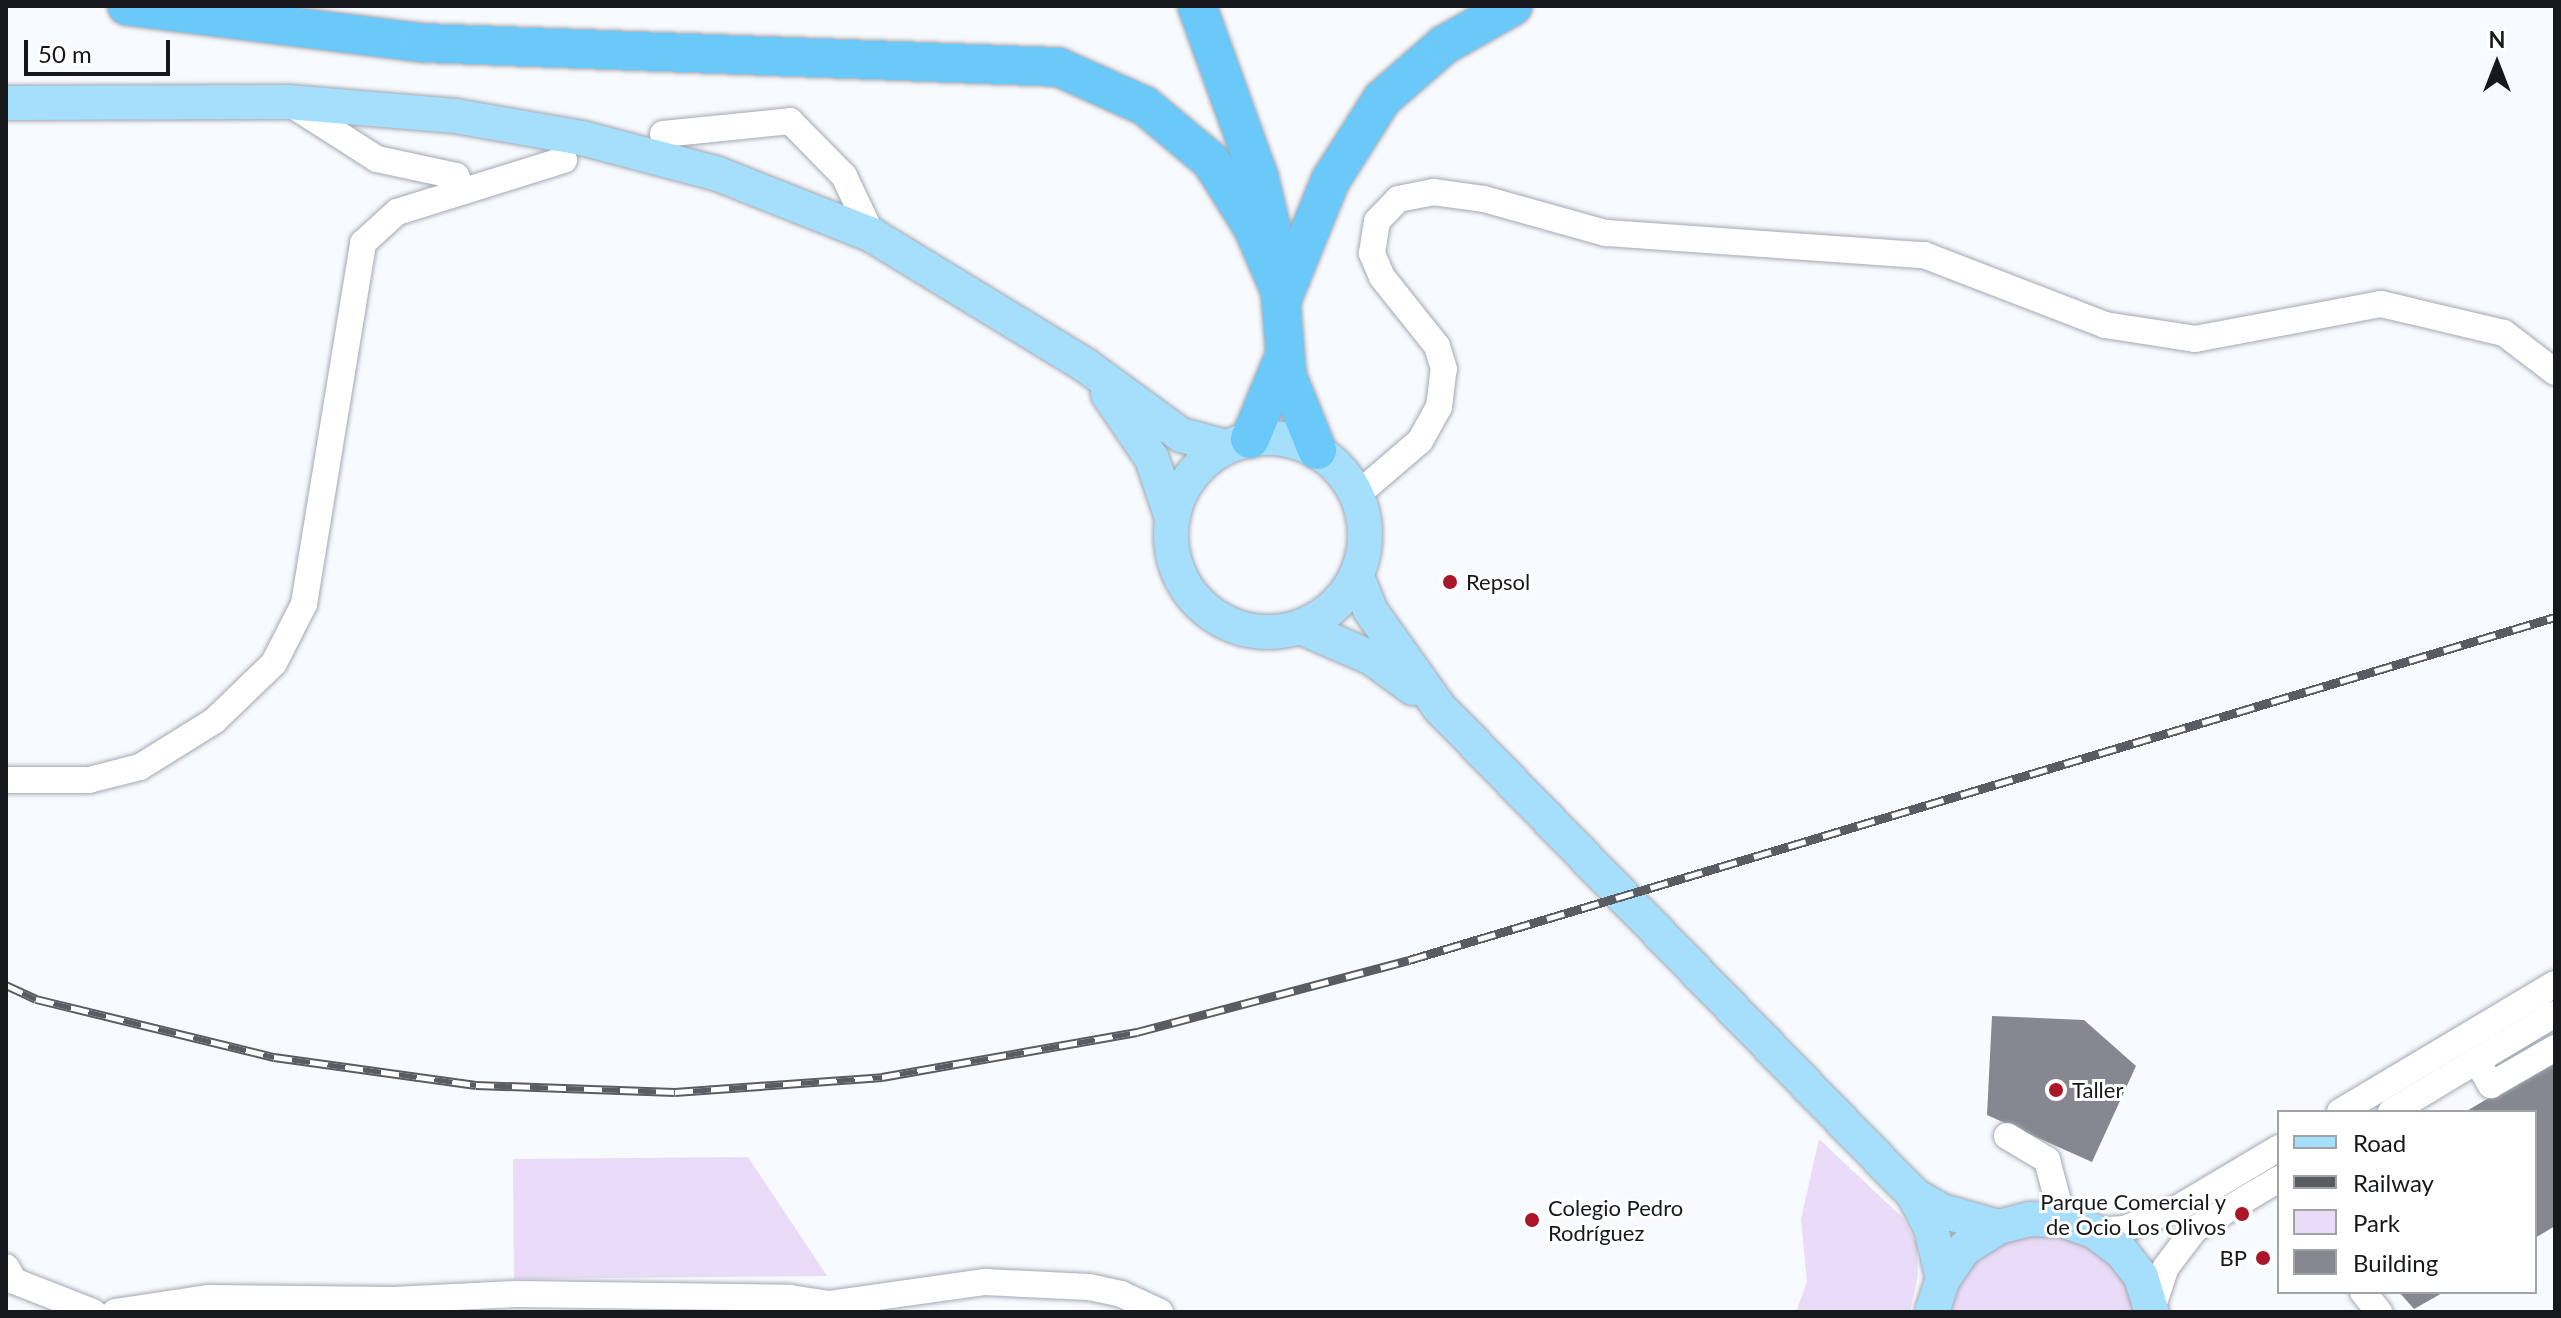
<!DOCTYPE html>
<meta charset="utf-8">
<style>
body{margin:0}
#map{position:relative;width:2561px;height:1318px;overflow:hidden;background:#f7fafe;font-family:Lato,sans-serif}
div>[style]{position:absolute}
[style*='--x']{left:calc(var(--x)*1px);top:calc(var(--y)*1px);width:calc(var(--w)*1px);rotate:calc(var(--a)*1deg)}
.green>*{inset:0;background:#eadcf8}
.building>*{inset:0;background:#868791}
.roads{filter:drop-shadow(0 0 2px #a2a8b2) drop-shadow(0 0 2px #a2a8b2)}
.minor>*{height:26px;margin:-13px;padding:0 13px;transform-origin:13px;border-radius:13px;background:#fff}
.major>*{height:34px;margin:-17px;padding:0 17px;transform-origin:17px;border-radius:17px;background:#a6dffb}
.major>.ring{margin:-17px;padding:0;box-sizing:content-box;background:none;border:34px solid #a6dffb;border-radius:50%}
.highway>*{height:38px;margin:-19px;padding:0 19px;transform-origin:19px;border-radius:19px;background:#6bc9f9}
.rail>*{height:9px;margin-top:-4.5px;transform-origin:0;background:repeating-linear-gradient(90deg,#fff 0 18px,#595c60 0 36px);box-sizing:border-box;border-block:2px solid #595c60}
.dots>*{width:22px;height:22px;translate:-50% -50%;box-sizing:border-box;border:4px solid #fff;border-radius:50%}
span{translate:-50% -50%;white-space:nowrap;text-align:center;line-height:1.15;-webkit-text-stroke:6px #fff;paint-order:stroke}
.poi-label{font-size:22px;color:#16181c}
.left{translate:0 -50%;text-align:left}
.right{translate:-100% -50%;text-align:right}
.frame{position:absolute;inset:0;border:8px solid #16181c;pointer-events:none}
.legend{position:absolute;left:2277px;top:1110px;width:260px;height:184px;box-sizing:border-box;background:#fff;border:2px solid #a2a3a4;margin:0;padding:10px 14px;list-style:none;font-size:24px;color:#16181c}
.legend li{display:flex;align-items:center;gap:16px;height:40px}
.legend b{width:40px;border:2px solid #a2a3a4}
.north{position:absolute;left:2457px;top:24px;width:80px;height:80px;-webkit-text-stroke:6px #fff;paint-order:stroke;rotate:0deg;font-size:22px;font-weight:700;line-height:32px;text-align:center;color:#16181c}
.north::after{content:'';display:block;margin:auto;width:28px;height:36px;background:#16181c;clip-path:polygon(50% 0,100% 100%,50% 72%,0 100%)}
.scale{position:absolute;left:24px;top:40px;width:146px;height:36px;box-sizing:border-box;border:4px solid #16181c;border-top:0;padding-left:10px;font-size:24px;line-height:28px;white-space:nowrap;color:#16181c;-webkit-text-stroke:6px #fff;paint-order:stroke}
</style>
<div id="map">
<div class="green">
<i style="clip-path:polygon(1819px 1139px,1903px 1218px,1917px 1245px,1918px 1275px,1910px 1312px,1796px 1312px,1807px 1282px,1801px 1219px)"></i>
<i style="clip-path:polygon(748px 1157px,827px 1276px,514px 1279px,513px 1159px)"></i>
<i style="clip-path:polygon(2017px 1234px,2074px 1236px,2120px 1269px,2137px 1312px,1948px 1312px,1969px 1265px)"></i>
</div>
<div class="building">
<i style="clip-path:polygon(1992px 1016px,2084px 1020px,2136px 1066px,2092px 1162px,1987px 1115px)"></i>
<i style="clip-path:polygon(2555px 1059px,2555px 1226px,2535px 1238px,2535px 1112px,2465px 1112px)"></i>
<i style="clip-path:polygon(2399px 1292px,2444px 1292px,2414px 1309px)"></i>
</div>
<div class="roads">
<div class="minor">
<i style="--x:291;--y:104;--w:102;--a:32.6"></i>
<i style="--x:377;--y:159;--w:81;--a:12.1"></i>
<i style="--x:456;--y:176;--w:17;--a:66"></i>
<i style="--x:663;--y:134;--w:128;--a:-5.8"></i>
<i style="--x:790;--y:121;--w:77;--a:45.5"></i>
<i style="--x:844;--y:176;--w:65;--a:64.6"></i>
<i style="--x:1357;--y:495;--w:83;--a:-40.6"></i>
<i style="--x:1420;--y:441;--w:39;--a:-61"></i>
<i style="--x:1439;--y:407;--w:38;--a:-83"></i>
<i style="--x:1444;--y:369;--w:24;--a:-107"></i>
<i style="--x:1437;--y:346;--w:88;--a:-128.6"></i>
<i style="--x:1382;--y:277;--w:26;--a:-113"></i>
<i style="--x:1372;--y:253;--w:32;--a:-81"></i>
<i style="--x:1377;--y:221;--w:30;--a:-46"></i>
<i style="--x:1398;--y:199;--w:36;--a:-11"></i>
<i style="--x:1433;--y:192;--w:51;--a:7.8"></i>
<i style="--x:1484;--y:199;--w:127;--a:15.6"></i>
<i style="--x:1606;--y:233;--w:319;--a:4"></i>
<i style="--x:1924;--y:255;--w:194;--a:21.1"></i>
<i style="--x:2105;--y:325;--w:91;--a:8.8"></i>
<i style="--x:2195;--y:339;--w:189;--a:-10.7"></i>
<i style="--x:2381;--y:304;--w:126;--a:13.3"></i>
<i style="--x:2504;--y:333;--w:64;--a:37.4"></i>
<i style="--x:6;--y:780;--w:83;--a:0"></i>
<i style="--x:89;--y:780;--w:53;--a:-14.3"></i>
<i style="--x:140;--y:767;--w:87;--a:-31.9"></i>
<i style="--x:214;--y:721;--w:83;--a:-44"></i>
<i style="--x:274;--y:663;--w:66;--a:-63"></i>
<i style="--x:304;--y:604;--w:366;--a:-80.7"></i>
<i style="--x:363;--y:243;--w:46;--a:-42.4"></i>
<i style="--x:397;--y:212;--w:175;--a:-17.3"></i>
<i style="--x:2477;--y:1061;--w:28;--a:60"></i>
<i style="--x:2491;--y:1085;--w:74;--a:-30"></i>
<i style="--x:2340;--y:1112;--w:250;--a:-30.8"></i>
<i style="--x:2391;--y:1112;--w:191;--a:-30.9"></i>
<i style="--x:2007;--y:1136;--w:47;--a:31"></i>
<i style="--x:2047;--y:1160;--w:62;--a:75.1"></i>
<i style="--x:2094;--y:1231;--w:30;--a:-4"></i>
<i style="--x:2124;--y:1229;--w:60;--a:-21.4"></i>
<i style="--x:2180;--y:1207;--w:115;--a:-30.8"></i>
<i style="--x:6;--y:1267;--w:16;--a:60"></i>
<i style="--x:14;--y:1281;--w:85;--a:21.4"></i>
<i style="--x:2363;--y:1292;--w:26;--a:51"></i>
<i style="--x:2152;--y:1309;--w:44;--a:-71.6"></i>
<i style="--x:2166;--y:1267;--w:48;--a:-52.7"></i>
<i style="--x:2195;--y:1229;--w:98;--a:-30.8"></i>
<i style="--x:115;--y:1312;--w:95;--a:-8.5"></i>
<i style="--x:209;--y:1298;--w:184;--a:0.6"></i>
<i style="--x:393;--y:1300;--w:124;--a:-2.8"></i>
<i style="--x:517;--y:1294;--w:273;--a:0.8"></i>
<i style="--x:790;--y:1298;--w:38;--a:9"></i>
<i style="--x:828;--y:1304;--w:159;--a:-8"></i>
<i style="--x:985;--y:1282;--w:104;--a:2.8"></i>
<i style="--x:1089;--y:1287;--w:33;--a:12"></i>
<i style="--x:1121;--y:1294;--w:43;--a:24.8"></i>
</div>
<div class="major">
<i style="--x:6;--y:103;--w:282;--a:-0.2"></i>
<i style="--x:288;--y:102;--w:168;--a:4.8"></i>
<i style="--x:455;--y:116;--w:129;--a:9.8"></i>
<i style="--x:582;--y:138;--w:141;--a:14.8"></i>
<i style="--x:718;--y:174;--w:166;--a:21.6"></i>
<i style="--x:872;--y:235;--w:250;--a:31.4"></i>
<i style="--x:1085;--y:365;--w:119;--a:36.1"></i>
<i style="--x:1181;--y:435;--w:47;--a:14.9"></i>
<i style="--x:1108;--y:394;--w:78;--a:55.9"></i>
<i style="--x:1152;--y:459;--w:62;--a:71.3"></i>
<i class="ring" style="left:1171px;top:438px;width:160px;height:160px"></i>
<i style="--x:1357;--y:577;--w:35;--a:68"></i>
<i style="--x:1370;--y:610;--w:119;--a:54.6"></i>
<i style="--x:1439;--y:707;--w:681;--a:45.77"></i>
<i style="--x:1914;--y:1195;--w:32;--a:30"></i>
<i style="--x:1942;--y:1211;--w:58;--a:15.9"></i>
<i style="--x:1300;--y:627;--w:78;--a:23.3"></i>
<i style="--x:1372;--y:658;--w:51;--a:36.2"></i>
<i style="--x:1914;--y:1195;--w:37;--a:63"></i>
<i style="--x:1931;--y:1228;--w:52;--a:76.8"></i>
<i style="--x:1932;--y:1312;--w:35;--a:-72"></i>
<i style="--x:1943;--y:1279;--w:38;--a:-55"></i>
<i style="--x:1965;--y:1248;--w:39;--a:-32"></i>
<i style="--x:1998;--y:1227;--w:33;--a:-14"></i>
<i style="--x:2030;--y:1219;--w:33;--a:2"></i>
<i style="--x:2063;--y:1220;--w:33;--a:20"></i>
<i style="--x:2094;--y:1231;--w:34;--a:37"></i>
<i style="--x:2121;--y:1251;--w:33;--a:52"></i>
<i style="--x:2141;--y:1277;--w:37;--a:73"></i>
</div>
<div class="highway">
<i style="--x:127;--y:6;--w:299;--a:7.1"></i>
<i style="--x:424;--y:43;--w:634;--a:2.17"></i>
<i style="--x:1058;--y:67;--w:95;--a:24.1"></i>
<i style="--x:1145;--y:106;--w:86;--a:39.8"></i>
<i style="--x:1211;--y:161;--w:79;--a:57.9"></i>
<i style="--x:1253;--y:228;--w:76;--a:66.8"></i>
<i style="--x:1197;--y:6;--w:182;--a:70.1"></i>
<i style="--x:1259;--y:177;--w:77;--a:76.5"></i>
<i style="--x:1277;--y:252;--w:124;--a:85.4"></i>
<i style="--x:1287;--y:376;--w:80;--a:67.9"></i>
<i style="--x:1285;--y:292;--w:120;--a:-67.9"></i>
<i style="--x:1330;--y:181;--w:97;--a:-57.6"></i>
<i style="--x:1382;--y:99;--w:82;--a:-41.1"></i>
<i style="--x:1444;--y:45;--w:79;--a:-29.5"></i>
<i style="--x:1250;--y:439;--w:89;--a:-67.5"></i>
</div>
</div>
<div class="rail">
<i style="--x:6;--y:985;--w:33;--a:25"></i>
<i style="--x:36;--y:999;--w:245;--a:13.7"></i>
<i style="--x:274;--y:1057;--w:204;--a:7.9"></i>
<i style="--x:476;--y:1085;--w:199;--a:2"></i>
<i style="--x:675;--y:1092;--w:208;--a:-4.1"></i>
<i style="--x:882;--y:1077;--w:259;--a:-10"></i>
<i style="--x:1137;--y:1032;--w:281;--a:-14.8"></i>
<i style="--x:1409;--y:960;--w:1196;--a:-16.66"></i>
</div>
<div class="dots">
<i style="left:1450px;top:582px;background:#ab1628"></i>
<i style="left:2056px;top:1090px;background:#ab1628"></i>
<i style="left:2242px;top:1214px;background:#ab1628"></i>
<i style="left:1532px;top:1220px;background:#ab1628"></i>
<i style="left:2263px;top:1258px;background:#ab1628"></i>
</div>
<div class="poi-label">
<span class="left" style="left:1466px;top:582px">Repsol</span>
<span class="left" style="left:2072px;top:1090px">Taller</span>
<span class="right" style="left:2226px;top:1214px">Parque Comercial y<br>de Ocio Los Olivos</span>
<span class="left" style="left:1548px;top:1220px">Colegio Pedro<br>Rodríguez</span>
<span class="right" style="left:2247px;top:1258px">BP</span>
</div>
<div class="frame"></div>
<ul class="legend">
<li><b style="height:10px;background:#a6dffb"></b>Road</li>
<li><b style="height:10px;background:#595c60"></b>Railway</li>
<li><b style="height:22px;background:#eadcf8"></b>Park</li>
<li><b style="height:22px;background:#868791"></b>Building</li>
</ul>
<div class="north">N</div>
<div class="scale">50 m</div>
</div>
